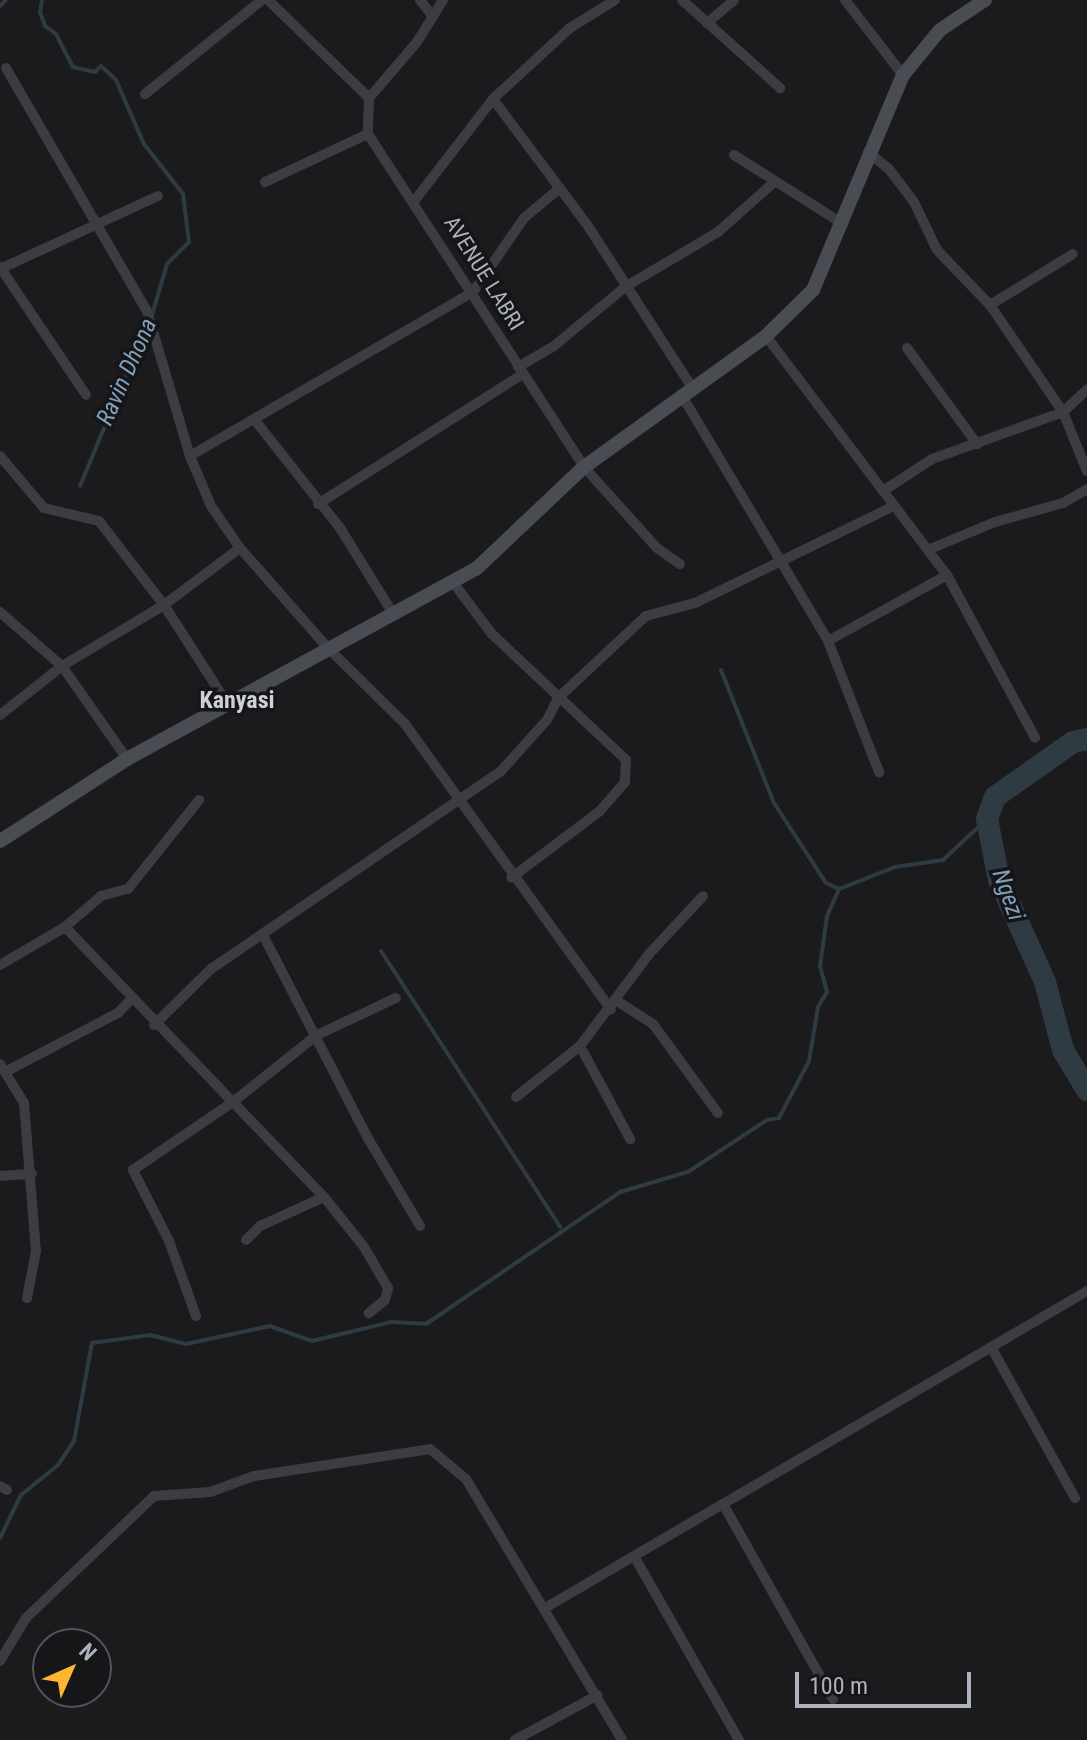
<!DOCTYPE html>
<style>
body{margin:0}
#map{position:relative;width:1087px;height:1740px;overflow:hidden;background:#1b1b1d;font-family:"Roboto Condensed",sans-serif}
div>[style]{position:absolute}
.stream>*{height:4px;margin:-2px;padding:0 2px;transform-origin:2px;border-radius:2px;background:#2f3b43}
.river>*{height:22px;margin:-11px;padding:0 11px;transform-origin:11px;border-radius:11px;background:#2f3b43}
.street>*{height:10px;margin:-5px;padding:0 5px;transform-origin:5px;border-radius:5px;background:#3b3d43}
.secondary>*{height:14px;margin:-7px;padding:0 7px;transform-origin:7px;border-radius:7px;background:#494c53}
span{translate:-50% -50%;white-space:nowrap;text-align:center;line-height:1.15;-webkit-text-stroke:7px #161619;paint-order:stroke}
.street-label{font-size:22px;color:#acb2be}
.water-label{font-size:24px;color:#81a1bb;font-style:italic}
.neighbourhood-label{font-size:24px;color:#ced1d9;font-weight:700}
.north{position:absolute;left:32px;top:1628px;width:80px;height:80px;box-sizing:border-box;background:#161619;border:2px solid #52545b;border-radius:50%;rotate:45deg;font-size:22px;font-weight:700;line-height:32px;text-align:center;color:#acb2be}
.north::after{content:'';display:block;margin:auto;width:28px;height:36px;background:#ffb531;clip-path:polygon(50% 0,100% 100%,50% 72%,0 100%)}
.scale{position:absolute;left:795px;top:1672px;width:176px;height:36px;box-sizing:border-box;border:4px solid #acb2be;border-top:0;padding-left:10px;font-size:24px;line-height:28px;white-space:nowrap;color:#acb2be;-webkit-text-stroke:6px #161619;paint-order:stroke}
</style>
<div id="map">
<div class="stream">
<i style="left:42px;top:0;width:12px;rotate:99deg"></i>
<i style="left:40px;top:12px;width:15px;rotate:70deg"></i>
<i style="left:45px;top:26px;width:14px;rotate:36deg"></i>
<i style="left:56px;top:34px;width:37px;rotate:63deg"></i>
<i style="left:73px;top:67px;width:23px;rotate:13deg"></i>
<i style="left:95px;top:72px;width:8px;rotate:-45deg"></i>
<i style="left:101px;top:66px;width:21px;rotate:43deg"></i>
<i style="left:116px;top:80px;width:70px;rotate:66.4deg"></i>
<i style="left:144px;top:144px;width:63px;rotate:52deg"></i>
<i style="left:183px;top:194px;width:48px;rotate:82.9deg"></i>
<i style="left:189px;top:242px;width:31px;rotate:135deg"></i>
<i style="left:167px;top:264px;width:53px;rotate:106.4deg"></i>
<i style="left:0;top:6px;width:8px;rotate:-45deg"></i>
<i style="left:80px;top:486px;width:177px;rotate:-67.4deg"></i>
<i style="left:721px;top:670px;width:143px;rotate:68.3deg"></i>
<i style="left:774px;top:803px;width:95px;rotate:57deg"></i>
<i style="left:826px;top:883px;width:14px;rotate:25deg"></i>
<i style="left:381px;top:951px;width:329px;rotate:57deg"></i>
<i style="left:0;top:1538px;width:48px;rotate:-64deg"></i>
<i style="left:21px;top:1495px;width:48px;rotate:-39deg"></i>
<i style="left:58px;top:1465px;width:29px;rotate:-56deg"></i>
<i style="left:74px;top:1441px;width:100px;rotate:-79.6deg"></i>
<i style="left:92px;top:1343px;width:59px;rotate:-7.9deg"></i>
<i style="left:150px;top:1335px;width:37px;rotate:14deg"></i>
<i style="left:186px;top:1344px;width:86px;rotate:-12.1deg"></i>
<i style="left:270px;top:1326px;width:45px;rotate:19.7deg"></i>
<i style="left:312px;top:1341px;width:81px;rotate:-13.5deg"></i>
<i style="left:391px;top:1322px;width:35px;rotate:3deg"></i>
<i style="left:426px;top:1324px;width:235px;rotate:-34.2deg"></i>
<i style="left:620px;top:1192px;width:71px;rotate:-16.4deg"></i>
<i style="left:688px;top:1172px;width:95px;rotate:-33.4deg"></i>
<i style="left:767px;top:1120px;width:12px;rotate:-9deg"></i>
<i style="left:779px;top:1118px;width:64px;rotate:-62.2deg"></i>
<i style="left:809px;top:1061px;width:55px;rotate:-80.5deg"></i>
<i style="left:818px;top:1007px;width:17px;rotate:-59deg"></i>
<i style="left:827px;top:992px;width:27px;rotate:-105deg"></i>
<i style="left:820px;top:966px;width:50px;rotate:-82deg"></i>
<i style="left:827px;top:916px;width:30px;rotate:-66deg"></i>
<i style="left:839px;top:889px;width:60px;rotate:-21.4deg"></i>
<i style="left:895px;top:867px;width:49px;rotate:-8.3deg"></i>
<i style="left:943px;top:860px;width:60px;rotate:-43deg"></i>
</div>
<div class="river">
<i style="left:1087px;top:739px;width:14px;rotate:168deg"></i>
<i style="left:1073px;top:742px;width:95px;rotate:144.8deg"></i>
<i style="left:995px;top:797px;width:23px;rotate:110deg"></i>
<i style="left:987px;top:819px;width:62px;rotate:78.9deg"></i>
<i style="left:999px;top:880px;width:112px;rotate:65.7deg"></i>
<i style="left:1045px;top:982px;width:70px;rotate:75.2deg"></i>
<i style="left:1063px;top:1050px;width:47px;rotate:59deg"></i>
</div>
<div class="street">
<i style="left:268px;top:0;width:141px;rotate:44.1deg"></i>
<i style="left:420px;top:0;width:18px;rotate:52deg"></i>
<i style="left:443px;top:0;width:49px;rotate:121.8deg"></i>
<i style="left:417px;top:42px;width:74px;rotate:130.6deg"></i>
<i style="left:369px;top:98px;width:36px;rotate:92deg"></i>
<i style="left:368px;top:134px;width:397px;rotate:57deg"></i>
<i style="left:584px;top:467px;width:109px;rotate:48deg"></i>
<i style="left:657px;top:548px;width:28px;rotate:35deg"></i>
<i style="left:682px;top:0;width:132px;rotate:41.9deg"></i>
<i style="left:845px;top:0;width:95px;rotate:52.3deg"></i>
<i style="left:707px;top:23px;width:35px;rotate:-40deg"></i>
<i style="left:6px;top:68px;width:281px;rotate:59.9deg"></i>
<i style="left:147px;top:311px;width:151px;rotate:73.5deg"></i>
<i style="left:190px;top:456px;width:54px;rotate:67.2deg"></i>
<i style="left:211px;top:506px;width:51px;rotate:55.4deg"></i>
<i style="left:240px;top:548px;width:132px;rotate:48.7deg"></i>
<i style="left:327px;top:647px;width:110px;rotate:44.6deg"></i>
<i style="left:405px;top:724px;width:352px;rotate:54.2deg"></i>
<i style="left:145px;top:94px;width:150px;rotate:-38.8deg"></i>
<i style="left:493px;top:99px;width:159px;rotate:53.2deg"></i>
<i style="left:588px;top:226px;width:190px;rotate:57.2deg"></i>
<i style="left:868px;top:152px;width:27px;rotate:39deg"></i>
<i style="left:889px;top:169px;width:41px;rotate:52.9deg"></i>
<i style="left:914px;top:202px;width:53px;rotate:64.4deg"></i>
<i style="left:937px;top:250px;width:76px;rotate:46.1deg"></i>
<i style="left:990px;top:305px;width:130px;rotate:55.7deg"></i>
<i style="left:1063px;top:412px;width:64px;rotate:67.9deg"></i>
<i style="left:734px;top:155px;width:129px;rotate:32.3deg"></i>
<i style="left:265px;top:182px;width:114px;rotate:-25deg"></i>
<i style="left:415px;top:200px;width:128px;rotate:-52.3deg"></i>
<i style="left:493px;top:99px;width:105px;rotate:-42.7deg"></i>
<i style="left:570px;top:28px;width:53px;rotate:-31.9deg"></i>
<i style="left:0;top:267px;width:154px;rotate:56.1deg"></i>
<i style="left:0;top:269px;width:174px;rotate:-24.8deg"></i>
<i style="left:990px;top:305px;width:97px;rotate:-31.6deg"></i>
<i style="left:766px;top:336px;width:300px;rotate:52.9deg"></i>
<i style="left:947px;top:575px;width:185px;rotate:61.6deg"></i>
<i style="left:907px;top:348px;width:119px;rotate:53.9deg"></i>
<i style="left:518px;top:367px;width:42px;rotate:-30.3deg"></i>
<i style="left:554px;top:346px;width:92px;rotate:-39.7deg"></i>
<i style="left:625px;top:287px;width:108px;rotate:-30.6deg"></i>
<i style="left:718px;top:232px;width:72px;rotate:-41.6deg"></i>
<i style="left:681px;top:394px;width:287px;rotate:59.2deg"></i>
<i style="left:828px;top:641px;width:141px;rotate:68.7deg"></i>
<i style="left:254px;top:419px;width:139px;rotate:51.7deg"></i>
<i style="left:340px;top:528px;width:99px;rotate:58.2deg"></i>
<i style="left:0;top:456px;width:68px;rotate:49.8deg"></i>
<i style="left:44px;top:508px;width:57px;rotate:13.3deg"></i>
<i style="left:99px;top:521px;width:106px;rotate:52.3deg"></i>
<i style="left:164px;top:605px;width:117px;rotate:57.3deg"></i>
<i style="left:190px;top:456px;width:327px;rotate:-30.1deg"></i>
<i style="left:473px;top:292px;width:90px;rotate:-55.4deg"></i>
<i style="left:524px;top:218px;width:47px;rotate:-39.8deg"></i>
<i style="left:883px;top:491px;width:59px;rotate:-33.1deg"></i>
<i style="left:932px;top:459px;width:139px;rotate:-19.7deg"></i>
<i style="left:1063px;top:412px;width:33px;rotate:-43deg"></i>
<i style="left:318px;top:504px;width:243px;rotate:-32.4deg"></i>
<i style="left:930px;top:549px;width:70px;rotate:-22.6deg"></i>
<i style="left:995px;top:522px;width:71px;rotate:-15.6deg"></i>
<i style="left:1063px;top:503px;width:28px;rotate:-30deg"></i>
<i style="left:452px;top:581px;width:66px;rotate:53deg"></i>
<i style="left:492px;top:634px;width:184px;rotate:43.2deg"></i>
<i style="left:626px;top:760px;width:22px;rotate:93deg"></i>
<i style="left:625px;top:782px;width:38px;rotate:131deg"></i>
<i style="left:600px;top:811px;width:111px;rotate:143deg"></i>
<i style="left:0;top:612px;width:82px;rotate:41.1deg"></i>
<i style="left:62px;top:666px;width:113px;rotate:55deg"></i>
<i style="left:828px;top:641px;width:136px;rotate:-29deg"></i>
<i style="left:0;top:715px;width:79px;rotate:-38.3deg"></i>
<i style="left:62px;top:666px;width:119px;rotate:-30.9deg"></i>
<i style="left:164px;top:605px;width:95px;rotate:-36.9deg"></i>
<i style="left:65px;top:927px;width:374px;rotate:46.2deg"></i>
<i style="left:324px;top:1197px;width:64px;rotate:51.3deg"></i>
<i style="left:364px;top:1247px;width:48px;rotate:59.7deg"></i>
<i style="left:388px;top:1288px;width:12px;rotate:104deg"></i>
<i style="left:385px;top:1300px;width:21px;rotate:141deg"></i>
<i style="left:263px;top:935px;width:231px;rotate:62.7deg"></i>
<i style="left:369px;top:1140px;width:100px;rotate:59.3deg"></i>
<i style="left:0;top:965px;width:75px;rotate:-30.3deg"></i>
<i style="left:65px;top:927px;width:48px;rotate:-40.7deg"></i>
<i style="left:101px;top:896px;width:28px;rotate:-15deg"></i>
<i style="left:128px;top:889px;width:114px;rotate:-51.4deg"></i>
<i style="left:617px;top:1001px;width:43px;rotate:32.6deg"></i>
<i style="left:653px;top:1024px;width:110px;rotate:53.9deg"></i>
<i style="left:154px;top:1025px;width:80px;rotate:-44.5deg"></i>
<i style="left:211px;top:969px;width:351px;rotate:-34.3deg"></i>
<i style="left:501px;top:771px;width:69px;rotate:-48deg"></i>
<i style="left:547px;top:720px;width:25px;rotate:-63deg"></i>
<i style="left:558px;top:698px;width:120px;rotate:-43deg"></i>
<i style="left:646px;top:616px;width:51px;rotate:-14.9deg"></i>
<i style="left:695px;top:603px;width:221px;rotate:-26deg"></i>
<i style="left:580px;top:1046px;width:106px;rotate:61.7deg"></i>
<i style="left:0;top:1064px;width:46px;rotate:58.4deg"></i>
<i style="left:24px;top:1103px;width:148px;rotate:85.4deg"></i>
<i style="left:36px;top:1251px;width:48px;rotate:100.8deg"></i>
<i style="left:5px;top:1072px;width:127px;rotate:-27.6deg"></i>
<i style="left:118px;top:1013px;width:18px;rotate:-47deg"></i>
<i style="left:516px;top:1097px;width:82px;rotate:-38.6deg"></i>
<i style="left:580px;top:1046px;width:115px;rotate:-53.1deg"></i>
<i style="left:649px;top:954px;width:79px;rotate:-47deg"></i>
<i style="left:0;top:1176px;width:32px;rotate:-4deg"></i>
<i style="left:246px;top:1240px;width:20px;rotate:-45deg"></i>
<i style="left:260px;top:1226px;width:70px;rotate:-24.4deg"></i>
<i style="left:196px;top:1316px;width:80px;rotate:-109.8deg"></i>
<i style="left:169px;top:1241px;width:80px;rotate:-116.9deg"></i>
<i style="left:133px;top:1170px;width:121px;rotate:-34.2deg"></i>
<i style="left:233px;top:1102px;width:107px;rotate:-38.6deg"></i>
<i style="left:317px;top:1035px;width:87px;rotate:-25.1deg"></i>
<i style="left:991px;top:1347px;width:173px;rotate:60.9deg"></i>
<i style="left:0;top:1486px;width:8px;rotate:30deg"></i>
<i style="left:723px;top:1504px;width:224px;rotate:60.6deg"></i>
<i style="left:634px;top:1556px;width:212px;rotate:60.3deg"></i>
<i style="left:545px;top:1608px;width:628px;rotate:-30.32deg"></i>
<i style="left:0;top:1661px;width:50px;rotate:-58.8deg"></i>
<i style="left:26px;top:1618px;width:177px;rotate:-43.6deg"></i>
<i style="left:154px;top:1496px;width:56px;rotate:-4.1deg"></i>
<i style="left:210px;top:1492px;width:47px;rotate:-20deg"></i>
<i style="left:254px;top:1476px;width:178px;rotate:-8.7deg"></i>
<i style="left:430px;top:1449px;width:47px;rotate:39.8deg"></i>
<i style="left:466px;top:1479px;width:304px;rotate:59.1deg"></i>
<i style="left:515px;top:1740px;width:94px;rotate:-28.5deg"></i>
</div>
<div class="secondary">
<i style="left:0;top:841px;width:151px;rotate:-32.8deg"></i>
<i style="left:127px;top:759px;width:397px;rotate:-28.6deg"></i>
<i style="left:476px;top:569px;width:149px;rotate:-43.4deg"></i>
<i style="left:584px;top:467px;width:224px;rotate:-35.7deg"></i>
<i style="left:766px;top:336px;width:66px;rotate:-44.4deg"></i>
<i style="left:813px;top:290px;width:233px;rotate:-67.3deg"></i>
<i style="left:903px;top:75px;width:58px;rotate:-50.6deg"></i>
<i style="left:940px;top:30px;width:54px;rotate:-33.7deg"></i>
</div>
<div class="street-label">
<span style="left:484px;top:273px;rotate:58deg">AVENUE LABRI</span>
</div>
<div class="water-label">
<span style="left:127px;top:372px;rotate:-66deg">Ravin Dhona</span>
<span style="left:1008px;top:895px;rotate:70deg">Ngezi</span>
</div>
<div class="neighbourhood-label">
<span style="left:237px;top:701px">Kanyasi</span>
</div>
<div class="north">N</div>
<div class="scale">100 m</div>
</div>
